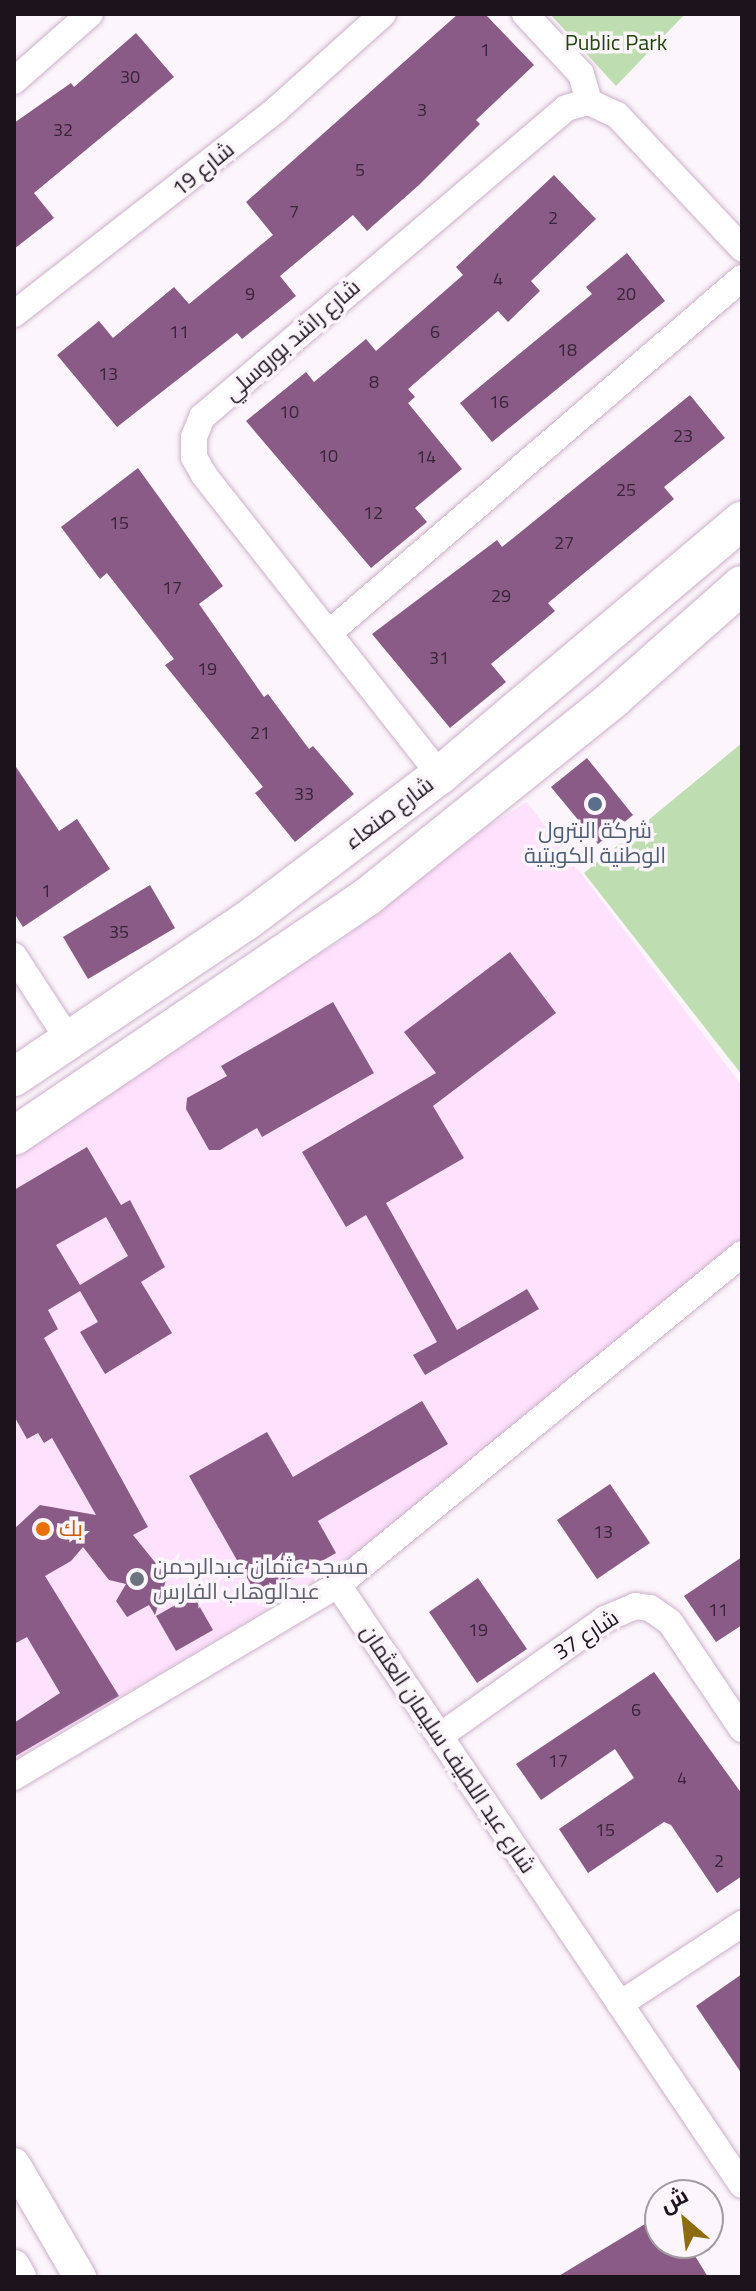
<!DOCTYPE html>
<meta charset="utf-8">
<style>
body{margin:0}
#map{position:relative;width:756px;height:2291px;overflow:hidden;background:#fcf5fb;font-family:"Titillium Web",Cairo,sans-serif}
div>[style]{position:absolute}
.built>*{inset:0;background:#fee1fc}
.green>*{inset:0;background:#beddb0}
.building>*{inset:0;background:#895b86}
.roads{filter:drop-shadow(0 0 2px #ccb0ca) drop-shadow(0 0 2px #ccb0ca)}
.minor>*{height:26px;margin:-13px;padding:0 13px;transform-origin:13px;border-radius:13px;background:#fff}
.tertiary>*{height:32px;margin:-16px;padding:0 16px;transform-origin:16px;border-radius:16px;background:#fff}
.secondary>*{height:38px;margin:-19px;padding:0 19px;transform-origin:19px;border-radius:19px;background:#fff}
.dots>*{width:22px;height:22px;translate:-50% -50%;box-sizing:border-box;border:4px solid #fcf5fb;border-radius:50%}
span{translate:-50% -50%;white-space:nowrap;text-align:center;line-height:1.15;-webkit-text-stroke:7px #fcf5fb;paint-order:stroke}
.number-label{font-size:18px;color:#382537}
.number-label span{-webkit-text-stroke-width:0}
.park-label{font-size:22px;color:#22450d}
.street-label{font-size:22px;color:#1d131d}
.service-label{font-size:22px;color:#4e5e75}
.food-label{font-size:22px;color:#c56008}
.left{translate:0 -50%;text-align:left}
.worship-label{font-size:22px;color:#5b616d}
.frame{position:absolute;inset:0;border:16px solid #1d131d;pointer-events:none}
.north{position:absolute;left:644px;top:2179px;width:80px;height:80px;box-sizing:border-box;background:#fcf5fb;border:2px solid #a39ba2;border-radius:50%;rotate:332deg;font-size:22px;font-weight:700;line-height:32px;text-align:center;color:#1d131d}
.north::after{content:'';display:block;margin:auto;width:28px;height:36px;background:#8d6d0f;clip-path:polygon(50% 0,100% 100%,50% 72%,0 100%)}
</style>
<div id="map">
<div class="built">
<i style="clip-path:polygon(527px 802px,742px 1086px,742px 1248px,335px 1569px,14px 1760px,14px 1142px,342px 940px,426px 865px)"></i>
</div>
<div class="green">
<i style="clip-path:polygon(550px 14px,685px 14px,616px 86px)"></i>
<i style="clip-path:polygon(742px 743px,742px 1075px,584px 873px)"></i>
</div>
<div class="building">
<i style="clip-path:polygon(458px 14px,485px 14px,534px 65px,476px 120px,480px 124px,419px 185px,367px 231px,353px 215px,280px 276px,296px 296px,242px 339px,237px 333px,117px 427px,57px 355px,99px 321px,113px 338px,174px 287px,189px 304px,273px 235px,246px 202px)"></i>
<i style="clip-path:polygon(136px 33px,174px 77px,34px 193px,54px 218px,14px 249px,14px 123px,71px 83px,74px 87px)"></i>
<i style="clip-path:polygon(554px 175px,596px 219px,531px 281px,540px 291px,508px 322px,498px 311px,408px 389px,415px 397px,408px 403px,462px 469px,415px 508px,427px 522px,371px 568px,246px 421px,306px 372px,314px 382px,366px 339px,376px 351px,463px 275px,456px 267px)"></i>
<i style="clip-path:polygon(627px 253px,665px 301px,492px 442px,460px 403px,592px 294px,586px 287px)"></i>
<i style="clip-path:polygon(690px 395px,725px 438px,664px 487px,674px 499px,548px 603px,555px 611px,491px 664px,506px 682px,450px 728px,372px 634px,497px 540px,502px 547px)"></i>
<i style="clip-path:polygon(138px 468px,223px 586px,199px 604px,264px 697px,268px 694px,309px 749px,313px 746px,354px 794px,295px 842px,255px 793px,263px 787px,165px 665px,174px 659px,107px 573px,100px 579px,61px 527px)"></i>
<i style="clip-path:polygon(587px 758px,633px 815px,598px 844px,551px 787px)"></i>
<i style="clip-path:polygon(14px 764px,59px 831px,77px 819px,110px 869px,23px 927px,14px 913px)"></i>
<i style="clip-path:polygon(150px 885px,175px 928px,88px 979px,63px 937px)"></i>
<i style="clip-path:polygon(510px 952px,556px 1013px,433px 1106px,464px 1158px,386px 1203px,457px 1330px,527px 1289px,539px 1309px,425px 1375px,413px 1355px,437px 1342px,366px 1215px,346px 1227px,302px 1152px,436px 1073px,404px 1032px)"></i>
<i style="clip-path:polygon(333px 1002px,374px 1073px,262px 1137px,257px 1128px,220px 1150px,209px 1150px,186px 1109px,187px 1098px,227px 1076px,221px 1066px)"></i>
<i style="clip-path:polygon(evenodd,87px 1147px,121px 1205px,130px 1200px,165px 1267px,141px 1282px,172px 1333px,105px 1374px,80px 1332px,98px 1322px,80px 1291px,48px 1310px,58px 1329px,44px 1338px,148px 1527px,133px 1535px,167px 1577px,155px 1615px,149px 1605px,127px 1617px,116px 1601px,126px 1584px,109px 1580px,83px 1547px,71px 1561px,45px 1576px,119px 1696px,14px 1757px,14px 1723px,60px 1693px,27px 1637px,14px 1644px,14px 1529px,40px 1505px,96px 1515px,52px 1438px,44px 1443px,38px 1433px,27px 1439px,14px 1416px,14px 1190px,87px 1147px,106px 1217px,128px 1256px,80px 1285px,56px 1245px,106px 1217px)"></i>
<i style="clip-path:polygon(422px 1401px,448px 1444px,318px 1521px,336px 1553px,258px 1597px,189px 1476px,267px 1432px,293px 1477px)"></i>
<i style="clip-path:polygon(610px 1484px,650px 1543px,597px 1579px,557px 1520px)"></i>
<i style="clip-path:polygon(742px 1557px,742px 1625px,716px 1642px,684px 1596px)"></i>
<i style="clip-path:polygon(478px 1578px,527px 1649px,477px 1683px,429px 1612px)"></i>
<i style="clip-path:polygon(193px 1595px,213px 1630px,176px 1651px,156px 1616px)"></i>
<i style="clip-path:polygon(654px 1672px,742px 1794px,742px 1876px,717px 1893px,671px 1825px,664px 1822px,588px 1873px,559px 1829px,634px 1778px,615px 1749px,541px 1800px,516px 1764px)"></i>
<i style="clip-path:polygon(742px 1974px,742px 2074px,696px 2006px)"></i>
<i style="clip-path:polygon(660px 2215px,660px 2243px,687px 2243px,708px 2277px,557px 2277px)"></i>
</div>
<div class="roads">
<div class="minor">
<i style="left:525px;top:14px;width:82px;rotate:47deg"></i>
<i style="left:581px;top:74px;width:29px;rotate:74deg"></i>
<i style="left:14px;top:81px;width:101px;rotate:-41.4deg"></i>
<i style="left:14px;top:314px;width:333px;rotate:-37.9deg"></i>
<i style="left:277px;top:109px;width:142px;rotate:-41.9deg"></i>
<i style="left:330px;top:632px;width:543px;rotate:-40.67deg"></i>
<i style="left:440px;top:775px;width:382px;rotate:-128.2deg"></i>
<i style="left:204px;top:475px;width:21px;rotate:-119deg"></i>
<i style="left:194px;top:457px;width:20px;rotate:-90deg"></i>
<i style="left:194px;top:437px;width:22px;rotate:-68deg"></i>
<i style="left:202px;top:417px;width:477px;rotate:-40.3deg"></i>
<i style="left:566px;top:108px;width:24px;rotate:-15deg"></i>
<i style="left:589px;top:102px;width:31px;rotate:25deg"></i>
<i style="left:617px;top:115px;width:183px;rotate:46.8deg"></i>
<i style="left:14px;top:956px;width:103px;rotate:56.9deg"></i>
<i style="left:338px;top:1585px;width:723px;rotate:56.05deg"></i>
<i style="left:440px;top:1736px;width:202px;rotate:-35.3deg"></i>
<i style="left:605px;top:1619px;width:33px;rotate:-23deg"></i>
<i style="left:635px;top:1606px;width:15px;rotate:8deg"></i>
<i style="left:650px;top:1608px;width:24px;rotate:35deg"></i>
<i style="left:670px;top:1622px;width:129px;rotate:56.1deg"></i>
<i style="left:14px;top:1777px;width:377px;rotate:-30.7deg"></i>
<i style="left:338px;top:1585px;width:522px;rotate:-39.33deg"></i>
<i style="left:620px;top:2004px;width:146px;rotate:-33.3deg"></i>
</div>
<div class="tertiary">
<i style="left:14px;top:2164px;width:131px;rotate:59.7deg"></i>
<i style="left:14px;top:2266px;width:13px;rotate:61deg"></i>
</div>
<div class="secondary">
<i style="left:14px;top:1077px;width:282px;rotate:-33.9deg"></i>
<i style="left:248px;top:920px;width:241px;rotate:-37.1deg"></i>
<i style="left:440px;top:775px;width:395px;rotate:-40.1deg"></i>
<i style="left:14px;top:1136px;width:426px;rotate:-34.1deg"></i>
<i style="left:367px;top:897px;width:316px;rotate:-38.8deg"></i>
<i style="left:613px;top:699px;width:172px;rotate:-41.5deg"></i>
</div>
</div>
<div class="dots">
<i style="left:595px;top:804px;background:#5c6f8a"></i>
<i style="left:43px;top:1529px;background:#e8710a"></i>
<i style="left:137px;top:1579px;background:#6b7280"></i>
</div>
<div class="number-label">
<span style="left:485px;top:50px">1</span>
<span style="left:130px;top:77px">30</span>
<span style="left:422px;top:110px">3</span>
<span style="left:63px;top:130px">32</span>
<span style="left:360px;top:170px">5</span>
<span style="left:294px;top:212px">7</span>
<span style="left:553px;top:218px">2</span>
<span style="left:498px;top:279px">4</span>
<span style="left:250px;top:294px">9</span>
<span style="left:626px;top:294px">20</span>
<span style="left:179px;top:332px">11</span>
<span style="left:435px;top:332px">6</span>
<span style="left:567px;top:350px">18</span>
<span style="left:108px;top:374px">13</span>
<span style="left:374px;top:382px">8</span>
<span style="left:499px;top:402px">16</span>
<span style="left:289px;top:412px">10</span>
<span style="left:683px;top:436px">23</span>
<span style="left:328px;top:456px">10</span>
<span style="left:426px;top:457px">14</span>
<span style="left:626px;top:490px">25</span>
<span style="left:373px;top:513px">12</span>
<span style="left:119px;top:523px">15</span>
<span style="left:564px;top:543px">27</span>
<span style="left:172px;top:588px">17</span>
<span style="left:501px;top:596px">29</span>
<span style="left:439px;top:658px">31</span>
<span style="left:207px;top:669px">19</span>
<span style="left:260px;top:733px">21</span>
<span style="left:304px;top:794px">33</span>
<span style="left:46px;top:891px">1</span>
<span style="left:119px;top:932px">35</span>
<span style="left:603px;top:1532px">13</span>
<span style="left:718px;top:1610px">11</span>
<span style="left:478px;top:1630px">19</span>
<span style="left:636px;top:1710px">6</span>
<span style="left:558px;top:1761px">17</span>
<span style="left:682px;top:1778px">4</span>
<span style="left:605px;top:1830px">15</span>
<span style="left:719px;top:1861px">2</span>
</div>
<div class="park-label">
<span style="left:616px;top:43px">Public Park</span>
</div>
<div class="street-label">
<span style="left:203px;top:169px;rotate:-39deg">شارع 19</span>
<span style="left:292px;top:340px;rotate:-41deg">شارع راشد بوروسلي</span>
<span style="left:389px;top:813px;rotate:-37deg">شارع صنعاء</span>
<span style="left:586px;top:1635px;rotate:-33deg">شارع 37</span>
<span style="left:448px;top:1749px;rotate:56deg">شارع عبد اللطيف سليمان العثمان</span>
</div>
<div class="service-label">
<span style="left:595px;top:843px">شركة البترول<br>الوطنية الكويتية</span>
</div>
<div class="food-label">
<span class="left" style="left:59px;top:1529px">بك</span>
</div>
<div class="worship-label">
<span class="left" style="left:153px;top:1579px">مسجد عثمان عبدالرحمن<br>عبدالوهاب الفارس</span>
</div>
<div class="frame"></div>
<div class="north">ش</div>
</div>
